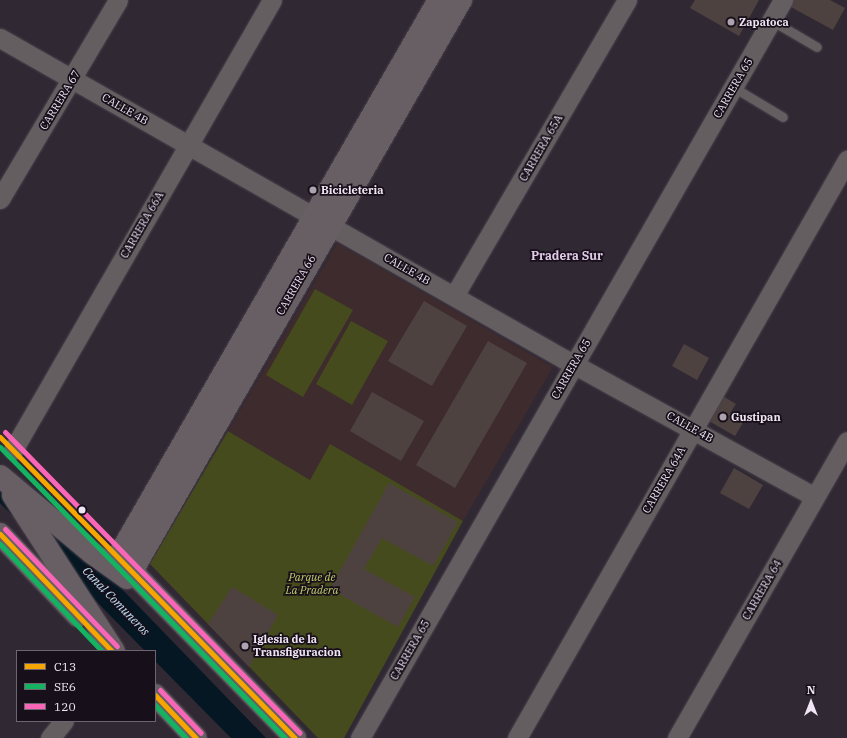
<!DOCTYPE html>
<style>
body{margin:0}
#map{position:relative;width:847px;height:738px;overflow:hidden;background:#302833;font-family:"IBM Plex Serif",serif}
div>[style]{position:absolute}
.education>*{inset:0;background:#3d2b2e}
.green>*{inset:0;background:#464b1d}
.water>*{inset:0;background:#041723}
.building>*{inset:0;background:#4e4241}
.roads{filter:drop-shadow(0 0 1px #4a434d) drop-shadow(0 0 1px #4a434d)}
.lane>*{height:9px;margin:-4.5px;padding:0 4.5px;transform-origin:4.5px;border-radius:4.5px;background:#645e61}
.street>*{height:19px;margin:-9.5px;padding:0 9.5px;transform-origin:9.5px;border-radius:9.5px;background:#645e61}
.secondary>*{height:22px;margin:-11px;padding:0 11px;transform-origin:11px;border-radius:11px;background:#675f64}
.bus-1>*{height:5px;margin:-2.5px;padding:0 2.5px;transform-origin:2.5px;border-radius:2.5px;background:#f7a600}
.bus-2>*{height:5px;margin:-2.5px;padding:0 2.5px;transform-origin:2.5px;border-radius:2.5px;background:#13b361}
.bus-3>*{height:5px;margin:-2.5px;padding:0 2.5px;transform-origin:2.5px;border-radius:2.5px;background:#fa66b7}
.dots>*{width:11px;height:11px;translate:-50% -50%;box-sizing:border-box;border:2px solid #170f19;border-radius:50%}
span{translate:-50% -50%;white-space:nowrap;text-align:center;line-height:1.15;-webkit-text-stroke:3.5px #170f19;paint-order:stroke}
.poi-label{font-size:11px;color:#f0e5f4;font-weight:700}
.left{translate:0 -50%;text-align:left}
.street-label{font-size:11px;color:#f0e5f4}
.park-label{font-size:11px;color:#c2d06b;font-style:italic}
.neighbourhood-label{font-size:12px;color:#e0cae7;font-weight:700}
.water-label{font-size:12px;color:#bfe4fc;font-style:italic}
.legend{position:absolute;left:16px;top:650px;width:140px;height:72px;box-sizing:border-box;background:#170f19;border:1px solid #6e6571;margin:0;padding:5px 7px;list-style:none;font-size:12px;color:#f0e5f4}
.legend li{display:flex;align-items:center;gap:8px;height:20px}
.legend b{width:20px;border:1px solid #6e6571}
.north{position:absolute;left:791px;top:682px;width:40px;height:40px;-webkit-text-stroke:3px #170f19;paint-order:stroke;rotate:0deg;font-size:11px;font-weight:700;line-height:16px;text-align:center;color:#f0e5f4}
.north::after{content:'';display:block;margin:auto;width:14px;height:18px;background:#f0e5f4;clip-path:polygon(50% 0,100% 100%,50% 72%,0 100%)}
</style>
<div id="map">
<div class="education">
<i style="clip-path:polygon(337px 243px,553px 367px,463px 521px,330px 445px,310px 480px,228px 431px)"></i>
</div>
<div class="green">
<i style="clip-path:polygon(315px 289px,353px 310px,303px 397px,266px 375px)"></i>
<i style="clip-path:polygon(351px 321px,388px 341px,352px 405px,316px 384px)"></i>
<i style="clip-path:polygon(228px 431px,310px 480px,330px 444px,463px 521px,344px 738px,318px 738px,150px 564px)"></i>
</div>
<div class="water">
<i style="clip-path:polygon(0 463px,266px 738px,231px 738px,155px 661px,155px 651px,145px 651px,0 503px)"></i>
</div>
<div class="building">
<i style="clip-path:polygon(695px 0,759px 0,739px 36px,690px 8px)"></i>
<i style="clip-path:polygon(792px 0,830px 0,845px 8px,833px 30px,789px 6px)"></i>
<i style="clip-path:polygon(424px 301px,467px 326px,432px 386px,388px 361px)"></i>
<i style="clip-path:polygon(488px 341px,527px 363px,455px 488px,416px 465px)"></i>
<i style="clip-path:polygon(684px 344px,709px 358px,697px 380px,672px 366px)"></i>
<i style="clip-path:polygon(372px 392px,424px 421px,401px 461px,350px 431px)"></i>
<i style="clip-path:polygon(721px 395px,736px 404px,730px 413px,744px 421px,735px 436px,707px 420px)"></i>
<i style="clip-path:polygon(734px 468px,763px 485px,749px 509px,720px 493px)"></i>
<i style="clip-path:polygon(389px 483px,458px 522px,433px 566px,382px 538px,364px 569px,415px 597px,398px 627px,330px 589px)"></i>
<i style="clip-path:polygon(232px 587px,278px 615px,249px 667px,208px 624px)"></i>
</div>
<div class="roads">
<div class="lane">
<i style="left:771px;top:20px;width:53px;rotate:30.4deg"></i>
<i style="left:733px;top:87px;width:58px;rotate:31deg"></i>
</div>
<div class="street">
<i style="left:0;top:38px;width:649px;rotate:29.65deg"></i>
<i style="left:564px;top:359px;width:286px;rotate:28.8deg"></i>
<i style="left:0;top:199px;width:231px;rotate:-59.3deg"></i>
<i style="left:454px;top:296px;width:343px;rotate:-59.7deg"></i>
<i style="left:13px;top:450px;width:519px;rotate:-60.08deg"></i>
<i style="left:50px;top:738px;width:22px;rotate:-51deg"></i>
<i style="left:360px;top:738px;width:851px;rotate:-60.18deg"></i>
<i style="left:517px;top:738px;width:666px;rotate:-60.28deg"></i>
<i style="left:677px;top:738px;width:342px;rotate:-60.2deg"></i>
</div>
<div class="secondary">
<i style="left:0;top:476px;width:120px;rotate:39.9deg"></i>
<i style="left:92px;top:553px;width:43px;rotate:35.5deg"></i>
<i style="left:13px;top:495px;width:186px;rotate:57.1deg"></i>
<i style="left:0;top:534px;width:113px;rotate:46.4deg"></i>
<i style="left:132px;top:571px;width:659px;rotate:-60.05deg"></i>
<i style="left:155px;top:695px;width:59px;rotate:46.4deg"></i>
<i style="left:295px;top:738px;width:253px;rotate:-134.4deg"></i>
<i style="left:118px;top:557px;width:643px;rotate:-60.05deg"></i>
</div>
</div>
<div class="bus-1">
<i style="left:0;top:437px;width:421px;rotate:45.6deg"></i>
<i style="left:0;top:534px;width:162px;rotate:46.3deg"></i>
<i style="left:155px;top:695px;width:59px;rotate:46.4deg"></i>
</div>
<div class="bus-2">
<i style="left:0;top:447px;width:407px;rotate:45.6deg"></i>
<i style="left:0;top:544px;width:148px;rotate:46.4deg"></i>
<i style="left:155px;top:705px;width:45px;rotate:46.8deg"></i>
</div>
<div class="bus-3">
<i style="left:5px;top:432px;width:421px;rotate:45.6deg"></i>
<i style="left:5px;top:529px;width:162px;rotate:46.3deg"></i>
<i style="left:160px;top:690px;width:59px;rotate:46.4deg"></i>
</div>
<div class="dots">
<i style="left:731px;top:22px;background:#ada3b0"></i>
<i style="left:313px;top:190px;background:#ada3b0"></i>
<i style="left:723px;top:417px;background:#ada3b0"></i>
<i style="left:82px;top:510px;background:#f0e5f4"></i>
<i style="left:245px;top:646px;background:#ada3b0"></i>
</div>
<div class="poi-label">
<span class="left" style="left:739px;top:22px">Zapatoca</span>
<span class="left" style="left:321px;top:190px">Bicicleteria</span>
<span class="left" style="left:731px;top:417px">Gustipan</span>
<span class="left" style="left:253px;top:646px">Iglesia de la<br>Transfiguracion</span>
</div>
<div class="street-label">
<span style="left:733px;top:88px;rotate:-60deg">CARRERA 65</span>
<span style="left:60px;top:100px;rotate:-59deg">CARRERA 67</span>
<span style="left:125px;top:109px;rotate:30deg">CALLE 4B</span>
<span style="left:541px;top:148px;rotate:-60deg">CARRERA 65A</span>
<span style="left:142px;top:225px;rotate:-60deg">CARRERA 66A</span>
<span style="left:407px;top:269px;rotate:30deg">CALLE 4B</span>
<span style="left:296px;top:285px;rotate:-60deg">CARRERA 66</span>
<span style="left:571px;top:369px;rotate:-60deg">CARRERA 65</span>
<span style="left:690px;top:427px;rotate:29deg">CALLE 4B</span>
<span style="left:664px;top:480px;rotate:-60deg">CARRERA 64A</span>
<span style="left:762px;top:590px;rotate:-60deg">CARRERA 64</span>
<span style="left:410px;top:650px;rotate:-60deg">CARRERA 65</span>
</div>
<div class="park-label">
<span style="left:312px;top:584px">Parque de<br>La Pradera</span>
</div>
<div class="neighbourhood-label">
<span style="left:567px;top:256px">Pradera Sur</span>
</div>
<div class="water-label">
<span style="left:116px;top:601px;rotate:46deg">Canal Comuneros</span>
</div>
<ul class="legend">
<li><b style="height:5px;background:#f7a600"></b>C13</li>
<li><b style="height:5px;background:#13b361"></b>SE6</li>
<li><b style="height:5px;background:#fa66b7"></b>120</li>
</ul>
<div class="north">N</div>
</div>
